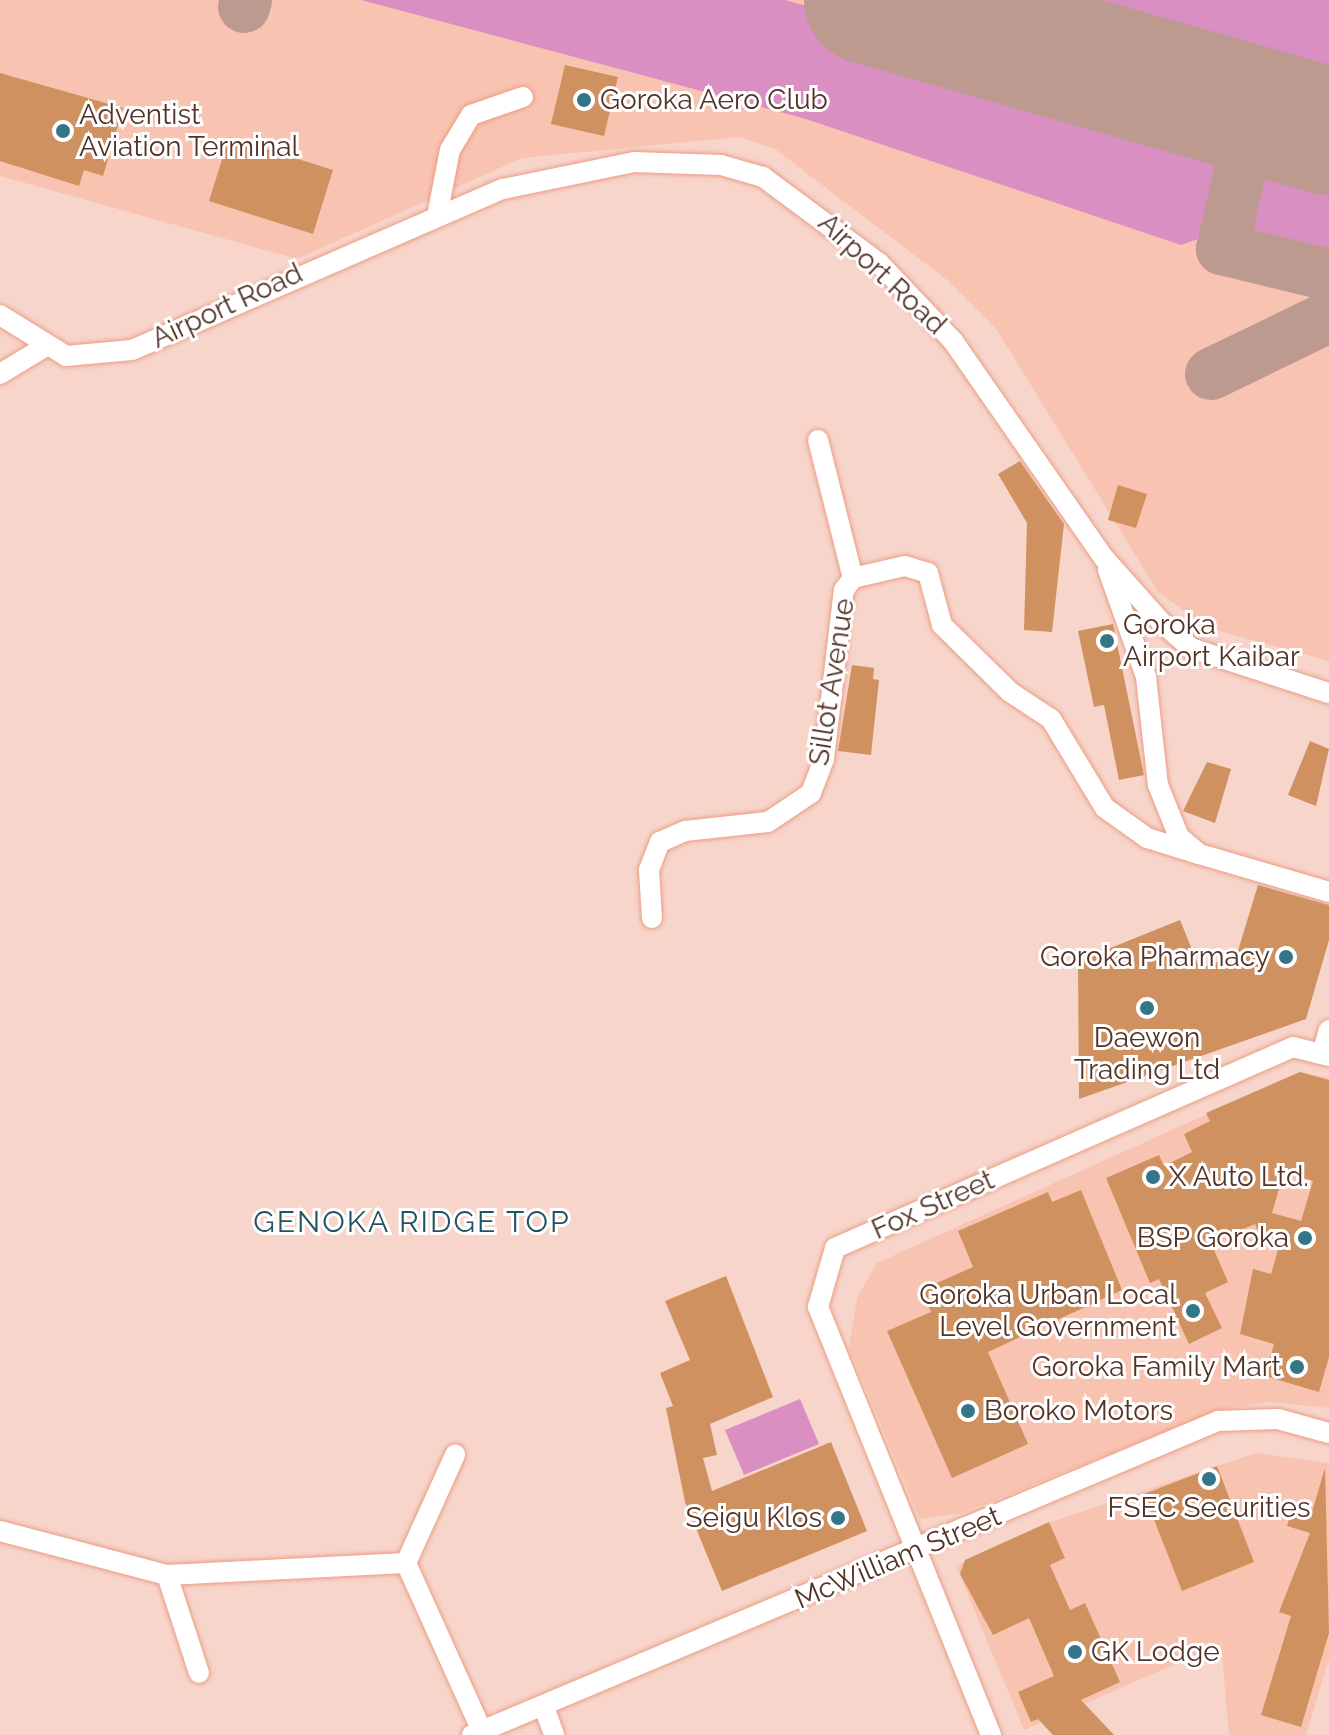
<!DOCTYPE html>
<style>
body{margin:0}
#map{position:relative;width:1329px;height:1735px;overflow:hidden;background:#f7d5cb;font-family:Raleway,sans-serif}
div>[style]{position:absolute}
.built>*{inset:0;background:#f9c3b2}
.green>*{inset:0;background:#da8fc3}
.taxiway>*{height:52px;margin:-26px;padding:0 26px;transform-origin:26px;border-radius:26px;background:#bc9a90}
.runway>*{height:128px;margin:-64px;padding:0 64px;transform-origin:64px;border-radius:64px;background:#bc9a90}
.building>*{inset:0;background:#cf915f}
.roads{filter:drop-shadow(0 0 2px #eb9e84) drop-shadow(0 0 2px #eb9e84)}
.minor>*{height:20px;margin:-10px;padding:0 10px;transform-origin:10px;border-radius:10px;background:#fff}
.dots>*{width:22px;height:22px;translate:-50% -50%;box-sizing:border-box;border:4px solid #fff;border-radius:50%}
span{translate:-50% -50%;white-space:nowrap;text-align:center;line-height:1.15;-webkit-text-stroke:6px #fff;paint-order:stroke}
.poi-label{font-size:28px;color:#533328}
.left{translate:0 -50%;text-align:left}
.right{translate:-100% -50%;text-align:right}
.street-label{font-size:28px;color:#533328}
.neighbourhood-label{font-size:30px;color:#1f5462;letter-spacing:2px}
</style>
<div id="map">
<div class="built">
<i style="clip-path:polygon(0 0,1329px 0,1329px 661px,1208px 628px,1158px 592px,997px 330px,947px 280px,775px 149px,739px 137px,522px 158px,297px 259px,0 176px)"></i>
<i style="clip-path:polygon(1300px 1072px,1329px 1078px,1329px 1408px,1268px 1402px,1221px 1409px,962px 1513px,920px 1519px,849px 1347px,857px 1298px,877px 1263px)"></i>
<i style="clip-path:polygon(1256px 1453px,1329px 1463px,1329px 1658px,1306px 1735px,1229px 1735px,1221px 1644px,1024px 1730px,956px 1566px,1051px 1522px)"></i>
</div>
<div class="green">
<i style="clip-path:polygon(361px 0,785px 0,1197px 114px,1227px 147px,1212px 216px,1201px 238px,1181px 245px,806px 119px)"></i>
<i style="clip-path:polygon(956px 0,1329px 0,1329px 108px)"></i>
<i style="clip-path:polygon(1282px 138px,1329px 151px,1329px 263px,1238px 236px,1255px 161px,1267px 139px)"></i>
<i style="clip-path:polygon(800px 1399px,819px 1444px,744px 1475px,725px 1430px)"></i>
</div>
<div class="taxiway">
<i style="left:244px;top:7px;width:7px;rotate:-74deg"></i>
<i style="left:1255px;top:109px;width:144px;rotate:103.3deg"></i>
<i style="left:1222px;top:249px;width:110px;rotate:13.7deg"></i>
<i style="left:1211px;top:374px;width:131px;rotate:-25.8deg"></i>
</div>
<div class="runway">
<i style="left:868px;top:0;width:479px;rotate:15.9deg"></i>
</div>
<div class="building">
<i style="clip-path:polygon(565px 65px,618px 77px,604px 136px,551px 124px)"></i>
<i style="clip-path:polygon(0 73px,123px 108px,103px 176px,84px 170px,79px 186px,0 161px)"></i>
<i style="clip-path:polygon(229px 137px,333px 170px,313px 234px,209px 201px)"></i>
<i style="clip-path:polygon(1020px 461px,1064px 524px,1052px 632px,1024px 630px,1027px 523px,998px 474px)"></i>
<i style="clip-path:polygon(1118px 485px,1147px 494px,1136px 528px,1108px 520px)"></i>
<i style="clip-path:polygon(1113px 624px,1144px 775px,1119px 780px,1104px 705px,1094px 707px,1078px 631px)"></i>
<i style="clip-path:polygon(852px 665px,874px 668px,873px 679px,879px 680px,871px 755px,838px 751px)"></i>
<i style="clip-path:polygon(1310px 741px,1329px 749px,1316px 806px,1288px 795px)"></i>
<i style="clip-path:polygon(1207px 762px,1231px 769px,1215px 823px,1183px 811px)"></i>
<i style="clip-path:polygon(1258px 885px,1329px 905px,1329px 940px,1306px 1019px,1079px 1099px,1078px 961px,1180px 920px,1200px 969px,1237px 954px)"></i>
<i style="clip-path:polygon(evenodd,1300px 1072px,1329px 1080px,1329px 1357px,1319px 1392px,1265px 1376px,1274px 1344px,1240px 1334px,1253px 1269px,1271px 1274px,1284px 1229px,1260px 1236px,1255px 1224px,1211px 1243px,1228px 1282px,1205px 1293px,1222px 1328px,1189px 1344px,1159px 1279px,1150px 1283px,1106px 1178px,1159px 1155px,1164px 1166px,1192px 1152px,1184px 1134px,1210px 1121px,1206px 1113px,1300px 1072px,1284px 1172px,1313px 1181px,1301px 1221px,1272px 1213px,1284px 1172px)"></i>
<i style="clip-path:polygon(1081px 1190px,1122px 1290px,988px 1352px,1028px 1444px,952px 1478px,887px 1331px,931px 1312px,921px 1290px,973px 1267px,958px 1231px,1048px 1192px,1052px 1202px)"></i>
<i style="clip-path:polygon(726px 1276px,773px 1397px,710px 1424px,717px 1455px,703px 1458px,712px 1491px,831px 1442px,867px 1531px,722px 1591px,685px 1502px,666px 1408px,673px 1406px,660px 1373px,690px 1360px,665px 1301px)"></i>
<i style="clip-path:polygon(1217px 1466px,1254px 1562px,1182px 1591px,1144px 1494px)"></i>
<i style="clip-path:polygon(1325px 1468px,1329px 1633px,1301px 1727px,1261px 1715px,1291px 1616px,1279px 1612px,1310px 1533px,1287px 1526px,1293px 1506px,1312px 1512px)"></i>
<i style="clip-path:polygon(1049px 1522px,1065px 1558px,1050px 1565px,1070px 1610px,1085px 1603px,1120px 1682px,1081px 1700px,1114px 1735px,1053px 1735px,1038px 1719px,1031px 1722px,1018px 1692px,1054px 1676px,1029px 1618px,993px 1635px,960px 1574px,965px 1560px)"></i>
</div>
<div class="roads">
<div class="minor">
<i style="left:437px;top:216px;width:67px;rotate:-78.9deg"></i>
<i style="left:450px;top:150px;width:41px;rotate:-59deg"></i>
<i style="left:471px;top:115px;width:55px;rotate:-19.1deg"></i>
<i style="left:0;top:315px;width:78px;rotate:31.8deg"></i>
<i style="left:66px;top:356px;width:66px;rotate:-5.2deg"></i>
<i style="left:132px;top:350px;width:404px;rotate:-23.5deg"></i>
<i style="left:503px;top:189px;width:134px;rotate:-11.6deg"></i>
<i style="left:634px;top:162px;width:87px;rotate:2deg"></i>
<i style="left:721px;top:165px;width:44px;rotate:15.9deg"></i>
<i style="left:763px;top:177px;width:144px;rotate:36.6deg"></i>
<i style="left:879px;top:263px;width:108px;rotate:46.5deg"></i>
<i style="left:953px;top:341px;width:264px;rotate:55.2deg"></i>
<i style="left:1104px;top:558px;width:86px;rotate:48.3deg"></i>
<i style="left:1161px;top:622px;width:40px;rotate:41deg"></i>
<i style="left:1191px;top:648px;width:145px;rotate:18.1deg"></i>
<i style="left:0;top:374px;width:54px;rotate:-31.3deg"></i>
<i style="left:818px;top:440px;width:142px;rotate:75.8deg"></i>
<i style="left:1108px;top:570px;width:114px;rotate:70.4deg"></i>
<i style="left:1146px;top:677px;width:109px;rotate:83.7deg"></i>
<i style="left:1158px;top:785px;width:56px;rotate:68deg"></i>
<i style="left:1179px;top:837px;width:26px;rotate:40deg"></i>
<i style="left:1199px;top:854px;width:135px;rotate:16.3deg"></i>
<i style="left:652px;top:918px;width:48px;rotate:-93.6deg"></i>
<i style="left:649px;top:870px;width:30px;rotate:-69deg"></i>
<i style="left:660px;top:842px;width:27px;rotate:-24deg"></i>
<i style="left:685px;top:831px;width:83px;rotate:-6.2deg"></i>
<i style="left:768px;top:822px;width:52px;rotate:-34deg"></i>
<i style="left:811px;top:793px;width:36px;rotate:-69deg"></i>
<i style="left:824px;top:759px;width:170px;rotate:-83.3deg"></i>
<i style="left:844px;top:590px;width:15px;rotate:-53deg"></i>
<i style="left:853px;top:578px;width:53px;rotate:-13deg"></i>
<i style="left:905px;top:566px;width:24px;rotate:17deg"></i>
<i style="left:928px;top:573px;width:54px;rotate:74.9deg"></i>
<i style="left:942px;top:625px;width:95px;rotate:44.6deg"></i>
<i style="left:1010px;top:692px;width:49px;rotate:33.4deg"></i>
<i style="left:1051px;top:719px;width:104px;rotate:58.8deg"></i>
<i style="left:1105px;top:808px;width:52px;rotate:35.5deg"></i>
<i style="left:1147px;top:838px;width:54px;rotate:17.1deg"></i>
<i style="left:1322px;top:1054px;width:25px;rotate:-74deg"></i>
<i style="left:0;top:1531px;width:173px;rotate:14.8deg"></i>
<i style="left:167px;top:1575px;width:239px;rotate:-2.9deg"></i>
<i style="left:406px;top:1563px;width:184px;rotate:65.7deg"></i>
<i style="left:406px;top:1563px;width:119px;rotate:-65.6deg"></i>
<i style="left:167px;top:1575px;width:103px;rotate:71.9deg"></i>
<i style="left:544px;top:1707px;width:30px;rotate:70deg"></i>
<i style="left:472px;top:1735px;width:809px;rotate:-22.83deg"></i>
<i style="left:1218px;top:1421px;width:60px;rotate:-1.9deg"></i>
<i style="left:1278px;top:1419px;width:53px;rotate:15.4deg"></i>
<i style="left:991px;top:1735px;width:462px;rotate:-112deg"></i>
<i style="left:818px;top:1307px;width:61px;rotate:-73.9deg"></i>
<i style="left:835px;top:1248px;width:500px;rotate:-23.69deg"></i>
<i style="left:1293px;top:1047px;width:37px;rotate:14deg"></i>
</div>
</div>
<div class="dots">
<i style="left:584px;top:100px;background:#347688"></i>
<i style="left:63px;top:131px;background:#347688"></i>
<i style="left:1107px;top:641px;background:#347688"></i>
<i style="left:1286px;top:957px;background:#347688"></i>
<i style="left:1147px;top:1008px;background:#347688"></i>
<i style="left:1153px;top:1177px;background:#347688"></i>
<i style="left:1305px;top:1238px;background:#347688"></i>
<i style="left:1193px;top:1311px;background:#347688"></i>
<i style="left:1297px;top:1367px;background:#347688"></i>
<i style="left:968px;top:1411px;background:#347688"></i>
<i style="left:1209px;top:1479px;background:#347688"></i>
<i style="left:838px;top:1518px;background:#347688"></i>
<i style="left:1075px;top:1652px;background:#347688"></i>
</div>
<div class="poi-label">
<span class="left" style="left:600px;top:100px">Goroka Aero Club</span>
<span class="left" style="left:79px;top:131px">Adventist<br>Aviation Terminal</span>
<span class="left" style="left:1123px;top:641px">Goroka<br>Airport Kaibar</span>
<span class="right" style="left:1270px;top:957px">Goroka Pharmacy</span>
<span style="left:1147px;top:1054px">Daewon<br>Trading Ltd</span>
<span class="left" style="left:1169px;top:1177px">X Auto Ltd.</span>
<span class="right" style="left:1289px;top:1238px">BSP Goroka</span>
<span class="right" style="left:1177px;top:1311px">Goroka Urban Local<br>Level Government</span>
<span class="right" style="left:1281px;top:1367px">Goroka Family Mart</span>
<span class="left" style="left:984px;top:1411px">Boroko Motors</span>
<span style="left:1209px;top:1508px">FSEC Securities</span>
<span class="right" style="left:822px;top:1518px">Seigu Klos</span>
<span class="left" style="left:1091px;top:1652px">GK Lodge</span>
</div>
<div class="street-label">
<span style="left:882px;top:274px;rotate:43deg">Airport Road</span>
<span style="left:227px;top:306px;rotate:-25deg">Airport Road</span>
<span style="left:832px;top:682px;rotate:-81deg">Sillot Avenue</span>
<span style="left:933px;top:1205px;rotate:-24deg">Fox Street</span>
<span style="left:898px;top:1558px;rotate:-23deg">McWilliam Street</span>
</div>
<div class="neighbourhood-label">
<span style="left:412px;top:1222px">GENOKA RIDGE TOP</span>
</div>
</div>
